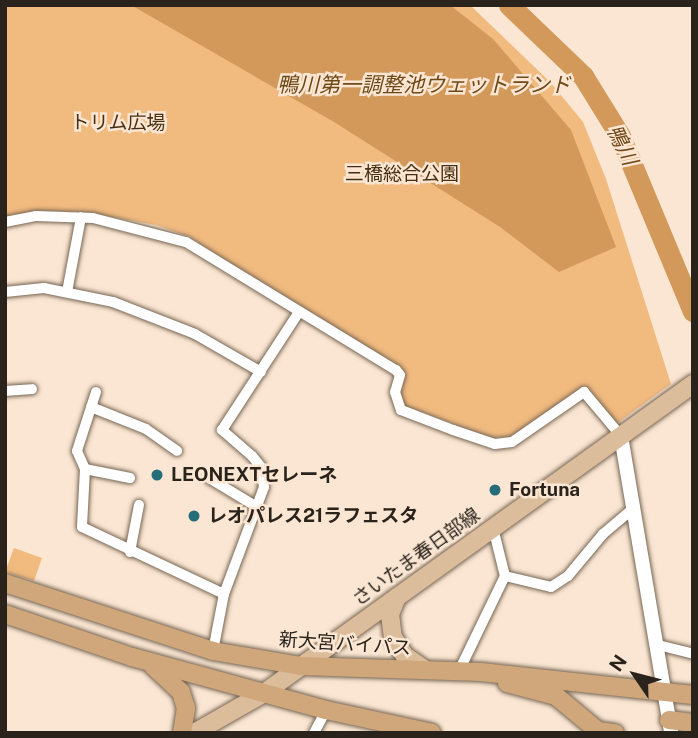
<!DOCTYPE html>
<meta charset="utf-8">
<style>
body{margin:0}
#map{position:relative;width:698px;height:738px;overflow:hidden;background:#fae6d2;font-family:"Public Sans","Noto Sans JP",sans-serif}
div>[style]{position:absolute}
.green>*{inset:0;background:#f1ba7f}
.water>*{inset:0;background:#d2995a}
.river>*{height:21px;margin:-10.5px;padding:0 10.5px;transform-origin:10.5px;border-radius:10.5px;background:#d2995a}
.roads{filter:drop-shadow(0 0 2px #776654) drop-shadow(0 0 2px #776654)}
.minor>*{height:10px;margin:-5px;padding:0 5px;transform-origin:5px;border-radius:5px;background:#fff}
.tertiary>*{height:14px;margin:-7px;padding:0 7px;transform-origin:7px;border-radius:7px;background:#fff}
.primary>*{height:18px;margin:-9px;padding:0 9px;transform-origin:9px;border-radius:9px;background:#dbbd9c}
.trunk>*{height:18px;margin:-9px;padding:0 9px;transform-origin:9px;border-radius:9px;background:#cfa77b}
.dots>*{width:19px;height:19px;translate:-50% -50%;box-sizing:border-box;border:4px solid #fae6d2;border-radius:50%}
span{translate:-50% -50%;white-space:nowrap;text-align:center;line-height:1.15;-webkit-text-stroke:5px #fae6d2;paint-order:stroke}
.park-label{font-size:19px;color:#472f13}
.poi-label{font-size:19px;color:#2a231b;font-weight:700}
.left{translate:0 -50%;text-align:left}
.street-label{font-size:19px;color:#2a231b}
.water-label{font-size:21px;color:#704919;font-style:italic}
.frame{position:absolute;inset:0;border:7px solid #2a231b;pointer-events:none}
.north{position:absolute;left:600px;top:640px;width:70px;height:70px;-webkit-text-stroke:5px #fae6d2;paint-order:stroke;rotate:305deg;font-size:19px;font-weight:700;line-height:28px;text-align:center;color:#2a231b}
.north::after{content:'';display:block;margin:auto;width:24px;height:32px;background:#2a231b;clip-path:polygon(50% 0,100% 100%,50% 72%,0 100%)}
</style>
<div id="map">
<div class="green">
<i style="clip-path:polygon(5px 5px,470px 5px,551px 83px,583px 122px,606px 179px,671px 384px,616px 424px,591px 391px,579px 389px,511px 437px,492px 438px,403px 405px,398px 393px,403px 378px,190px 237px,156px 225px,85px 212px,37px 211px,5px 217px)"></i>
<i style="clip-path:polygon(14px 548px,42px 558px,34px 581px,5px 572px)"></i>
</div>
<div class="water">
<i style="clip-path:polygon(131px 5px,450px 5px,493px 39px,571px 130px,616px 247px,559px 272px,500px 227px,334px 122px)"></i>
</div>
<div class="river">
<i style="left:509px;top:5px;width:103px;rotate:43.8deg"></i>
<i style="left:583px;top:76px;width:70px;rotate:58.3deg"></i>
<i style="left:620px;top:136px;width:190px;rotate:67.4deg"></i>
</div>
<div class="roads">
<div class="minor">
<i style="left:5px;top:222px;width:32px;rotate:-11deg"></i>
<i style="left:36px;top:216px;width:57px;rotate:2deg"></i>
<i style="left:93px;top:218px;width:96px;rotate:14.5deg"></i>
<i style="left:186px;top:242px;width:246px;rotate:31.4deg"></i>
<i style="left:396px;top:370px;width:6px;rotate:51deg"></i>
<i style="left:400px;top:375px;width:18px;rotate:106deg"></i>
<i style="left:395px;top:392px;width:19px;rotate:72deg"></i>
<i style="left:401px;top:410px;width:56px;rotate:21deg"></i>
<i style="left:453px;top:430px;width:44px;rotate:18.4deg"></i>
<i style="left:495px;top:444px;width:17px;rotate:-7deg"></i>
<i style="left:512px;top:442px;width:88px;rotate:-34.8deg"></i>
<i style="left:584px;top:392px;width:57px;rotate:49.9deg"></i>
<i style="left:5px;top:292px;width:39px;rotate:-6deg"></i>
<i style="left:44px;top:288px;width:70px;rotate:11.5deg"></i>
<i style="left:113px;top:302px;width:88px;rotate:21.3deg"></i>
<i style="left:195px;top:334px;width:76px;rotate:29.9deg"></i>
<i style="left:67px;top:292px;width:76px;rotate:-79.4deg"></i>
<i style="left:5px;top:391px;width:27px;rotate:-4deg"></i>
<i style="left:96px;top:392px;width:62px;rotate:107.9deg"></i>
<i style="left:77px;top:451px;width:20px;rotate:66deg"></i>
<i style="left:85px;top:469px;width:58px;rotate:93deg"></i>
<i style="left:82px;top:527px;width:157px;rotate:25.3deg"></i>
<i style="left:91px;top:407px;width:59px;rotate:21.8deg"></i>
<i style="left:146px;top:429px;width:38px;rotate:35deg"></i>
<i style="left:85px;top:469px;width:46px;rotate:11.3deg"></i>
<i style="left:209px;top:478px;width:56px;rotate:31.1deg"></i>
<i style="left:130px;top:552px;width:48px;rotate:-79.2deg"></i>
<i style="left:505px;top:576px;width:47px;rotate:13.4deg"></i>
<i style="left:551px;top:587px;width:20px;rotate:-33deg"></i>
<i style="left:568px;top:576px;width:55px;rotate:-50.2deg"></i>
<i style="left:603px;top:534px;width:42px;rotate:-40.2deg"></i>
<i style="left:658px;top:645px;width:36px;rotate:14deg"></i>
<i style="left:213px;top:651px;width:58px;rotate:-79.1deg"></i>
<i style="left:224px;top:594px;width:114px;rotate:-69.5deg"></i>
<i style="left:264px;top:487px;width:20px;rotate:-99deg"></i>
<i style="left:261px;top:467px;width:14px;rotate:-129deg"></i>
<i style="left:252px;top:456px;width:40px;rotate:-139deg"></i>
<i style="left:222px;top:430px;width:141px;rotate:-56.9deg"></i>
<i style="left:459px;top:671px;width:106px;rotate:-64.2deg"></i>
<i style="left:505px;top:576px;width:49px;rotate:-104deg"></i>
<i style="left:314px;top:733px;width:26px;rotate:-62deg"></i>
</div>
<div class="tertiary">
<i style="left:621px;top:436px;width:301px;rotate:80.4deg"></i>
</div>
<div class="primary">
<i style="left:397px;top:597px;width:18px;rotate:112deg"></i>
<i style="left:390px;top:614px;width:23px;rotate:83deg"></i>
<i style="left:393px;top:637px;width:22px;rotate:58deg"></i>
<i style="left:405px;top:656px;width:23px;rotate:34deg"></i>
<i style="left:194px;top:733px;width:81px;rotate:-29.7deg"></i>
<i style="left:264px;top:693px;width:529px;rotate:-35.76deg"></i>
</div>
<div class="trunk">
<i style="left:5px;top:583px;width:219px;rotate:18.1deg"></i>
<i style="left:213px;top:651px;width:90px;rotate:9.6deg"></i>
<i style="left:302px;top:666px;width:179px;rotate:1.9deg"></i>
<i style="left:481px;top:672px;width:213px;rotate:6.2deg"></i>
<i style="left:5px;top:614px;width:134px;rotate:18.7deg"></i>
<i style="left:132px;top:657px;width:201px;rotate:15.3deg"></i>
<i style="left:326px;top:710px;width:108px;rotate:12.2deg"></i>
<i style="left:153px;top:666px;width:38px;rotate:43deg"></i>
<i style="left:181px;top:692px;width:17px;rotate:73deg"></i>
<i style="left:186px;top:708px;width:25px;rotate:99deg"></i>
<i style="left:507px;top:683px;width:51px;rotate:14.9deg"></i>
<i style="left:556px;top:696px;width:55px;rotate:39.8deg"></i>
<i style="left:598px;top:731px;width:17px;rotate:7deg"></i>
<i style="left:669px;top:720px;width:24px;rotate:7deg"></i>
</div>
</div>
<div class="dots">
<i style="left:157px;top:475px;background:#256e79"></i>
<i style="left:495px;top:490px;background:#256e79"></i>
<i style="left:194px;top:516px;background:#256e79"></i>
</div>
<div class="park-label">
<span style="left:118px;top:123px">トリム広場</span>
<span style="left:402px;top:174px">三橋総合公園</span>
</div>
<div class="poi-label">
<span class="left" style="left:171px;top:475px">LEONEXTセレーネ</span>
<span class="left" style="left:509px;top:490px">Fortuna</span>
<span class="left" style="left:208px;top:516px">レオパレス21ラフェスタ</span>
</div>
<div class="street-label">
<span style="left:416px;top:557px;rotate:-36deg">さいたま春日部線</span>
<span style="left:345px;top:644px;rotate:4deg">新大宮バイパス</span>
</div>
<div class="water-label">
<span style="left:424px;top:85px">鴨川第一調整池ウェットランド</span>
<span style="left:622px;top:145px;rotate:64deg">鴨川</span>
</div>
<div class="frame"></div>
<div class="north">N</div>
</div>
